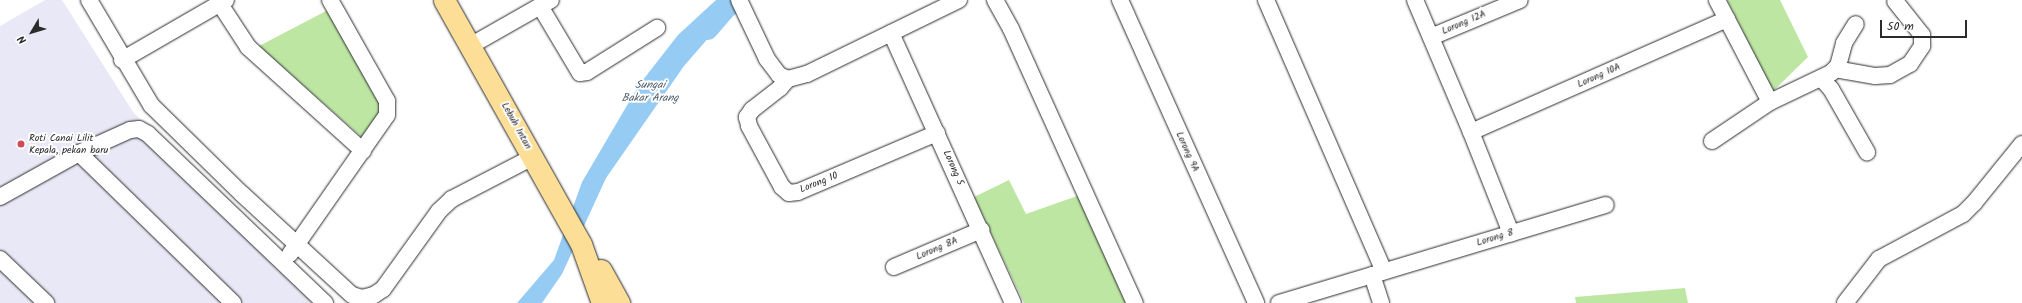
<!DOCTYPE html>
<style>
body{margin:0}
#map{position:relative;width:2022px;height:303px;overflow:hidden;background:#fff;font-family:Kalam,sans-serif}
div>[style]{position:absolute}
.built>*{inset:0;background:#e8e8f6}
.green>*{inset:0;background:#bde6a3}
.water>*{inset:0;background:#96ccf4}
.river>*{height:21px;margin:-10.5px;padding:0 10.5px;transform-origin:10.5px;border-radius:10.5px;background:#96ccf4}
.roads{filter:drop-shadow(0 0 1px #2b2b2b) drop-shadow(0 0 1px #2b2b2b)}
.minor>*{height:16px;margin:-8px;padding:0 8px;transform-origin:8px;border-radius:8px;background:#fff}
.major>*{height:21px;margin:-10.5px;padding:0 10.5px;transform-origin:10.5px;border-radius:10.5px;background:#fcde96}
.dots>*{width:11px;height:11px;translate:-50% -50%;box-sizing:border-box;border:2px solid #fff;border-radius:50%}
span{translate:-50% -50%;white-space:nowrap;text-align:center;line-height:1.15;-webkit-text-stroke:4px #fff;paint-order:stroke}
.street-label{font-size:10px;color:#2b2b2b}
.poi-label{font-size:10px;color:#2b2b2b}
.left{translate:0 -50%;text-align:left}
.water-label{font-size:11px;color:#4b5b67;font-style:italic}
.north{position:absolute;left:12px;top:12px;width:40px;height:40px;-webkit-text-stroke:3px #fff;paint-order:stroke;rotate:232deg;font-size:11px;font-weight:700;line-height:16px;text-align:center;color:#2b2b2b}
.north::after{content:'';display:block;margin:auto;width:14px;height:18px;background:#2b2b2b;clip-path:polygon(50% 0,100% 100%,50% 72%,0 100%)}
.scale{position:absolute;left:1880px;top:20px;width:87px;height:18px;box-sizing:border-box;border:2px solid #2b2b2b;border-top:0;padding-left:5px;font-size:12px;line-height:14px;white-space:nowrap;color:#2b2b2b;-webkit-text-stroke:3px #fff;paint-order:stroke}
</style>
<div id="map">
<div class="built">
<i style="clip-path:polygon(45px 0,62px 0,133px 112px,328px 303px,0 303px,0 26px)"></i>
</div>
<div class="green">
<i style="clip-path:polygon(1727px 0,1780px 0,1808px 57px,1773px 91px)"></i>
<i style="clip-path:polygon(328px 10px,380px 99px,381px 116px,364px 139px,259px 46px)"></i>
<i style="clip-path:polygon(1009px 180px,1026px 214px,1080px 195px,1131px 303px,1024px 303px,974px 197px)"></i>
<i style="clip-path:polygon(1685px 288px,1688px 303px,1576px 303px,1575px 297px)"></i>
</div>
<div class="water">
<i style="clip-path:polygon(716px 0,721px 0,730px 13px,684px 66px,606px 178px,562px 274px,542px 303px,517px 303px,554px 260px,582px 182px,639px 85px,678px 35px)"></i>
</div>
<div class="river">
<i style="left:707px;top:29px;width:29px;rotate:-49deg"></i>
<i style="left:726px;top:7px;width:12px;rotate:-35deg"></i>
</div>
<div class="roads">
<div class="minor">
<i style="left:89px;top:0;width:122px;rotate:59.4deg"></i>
<i style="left:151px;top:105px;width:127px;rotate:44.4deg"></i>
<i style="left:242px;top:194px;width:149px;rotate:42.6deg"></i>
<i style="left:352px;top:295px;width:10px;rotate:17deg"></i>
<i style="left:362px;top:298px;width:12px;rotate:-14deg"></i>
<i style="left:374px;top:295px;width:11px;rotate:-34deg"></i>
<i style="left:383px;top:289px;width:96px;rotate:-54.3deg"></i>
<i style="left:439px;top:211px;width:18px;rotate:-43deg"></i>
<i style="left:452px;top:199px;width:91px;rotate:-27.4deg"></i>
<i style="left:739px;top:0;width:65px;rotate:64.6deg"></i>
<i style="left:767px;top:59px;width:20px;rotate:53deg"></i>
<i style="left:779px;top:75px;width:10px;rotate:24deg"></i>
<i style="left:788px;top:79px;width:20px;rotate:-15deg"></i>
<i style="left:807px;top:74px;width:169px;rotate:-26deg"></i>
<i style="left:995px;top:0;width:33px;rotate:61deg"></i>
<i style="left:1011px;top:29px;width:301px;rotate:65.7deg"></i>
<i style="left:1120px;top:0;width:332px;rotate:65.8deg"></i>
<i style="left:1266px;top:0;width:296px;rotate:66.5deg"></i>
<i style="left:1415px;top:0;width:143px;rotate:67deg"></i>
<i style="left:1471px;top:132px;width:109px;rotate:68.4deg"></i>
<i style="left:220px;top:4px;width:51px;rotate:56.9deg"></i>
<i style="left:248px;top:47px;width:155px;rotate:42.1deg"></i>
<i style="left:540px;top:6px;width:78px;rotate:59.2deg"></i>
<i style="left:580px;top:73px;width:7px;rotate:-8deg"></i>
<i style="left:587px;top:72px;width:83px;rotate:-32.2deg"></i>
<i style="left:891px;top:33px;width:296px;rotate:65.7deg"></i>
<i style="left:1431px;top:37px;width:96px;rotate:-22.6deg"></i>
<i style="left:470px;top:46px;width:93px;rotate:-29.6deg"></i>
<i style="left:122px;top:60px;width:120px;rotate:-30deg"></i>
<i style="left:1835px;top:69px;width:41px;rotate:9.9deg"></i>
<i style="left:1875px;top:76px;width:15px;rotate:-4deg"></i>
<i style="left:1890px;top:75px;width:23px;rotate:-29deg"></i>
<i style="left:1910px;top:64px;width:22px;rotate:-56deg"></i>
<i style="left:1922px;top:46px;width:11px;rotate:-90deg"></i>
<i style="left:1922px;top:35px;width:43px;rotate:-128.5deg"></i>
<i style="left:1821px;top:78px;width:15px;rotate:48deg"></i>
<i style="left:1831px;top:89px;width:73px;rotate:60.3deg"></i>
<i style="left:788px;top:79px;width:12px;rotate:132deg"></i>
<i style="left:780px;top:88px;width:36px;rotate:142deg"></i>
<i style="left:752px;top:110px;width:9px;rotate:126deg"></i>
<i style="left:747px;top:117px;width:9px;rotate:77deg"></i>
<i style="left:749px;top:126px;width:69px;rotate:61.6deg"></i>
<i style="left:782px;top:187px;width:9px;rotate:41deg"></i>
<i style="left:789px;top:193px;width:9px;rotate:-6deg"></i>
<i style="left:798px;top:192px;width:151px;rotate:-23deg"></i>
<i style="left:1770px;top:102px;width:68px;rotate:-25.4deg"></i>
<i style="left:1831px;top:73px;width:10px;rotate:-45deg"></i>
<i style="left:1838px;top:66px;width:24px;rotate:-75deg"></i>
<i style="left:1844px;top:43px;width:22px;rotate:-58deg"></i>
<i style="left:1471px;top:132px;width:280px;rotate:-23.8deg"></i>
<i style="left:1712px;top:141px;width:70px;rotate:-33.9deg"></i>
<i style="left:1770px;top:102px;width:115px;rotate:-117.5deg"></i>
<i style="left:79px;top:153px;width:215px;rotate:44.2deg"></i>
<i style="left:0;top:197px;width:90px;rotate:-29.1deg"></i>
<i style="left:79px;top:153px;width:56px;rotate:-24.3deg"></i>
<i style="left:130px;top:130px;width:9px;rotate:-6deg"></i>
<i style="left:139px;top:129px;width:10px;rotate:29deg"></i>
<i style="left:148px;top:134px;width:245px;rotate:43.7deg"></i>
<i style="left:290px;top:254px;width:169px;rotate:-55.1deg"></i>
<i style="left:387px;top:115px;width:14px;rotate:-90deg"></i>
<i style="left:387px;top:101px;width:116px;rotate:-119.4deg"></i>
<i style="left:0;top:259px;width:64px;rotate:43.7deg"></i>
<i style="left:894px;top:267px;width:95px;rotate:-23deg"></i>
<i style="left:1372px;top:275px;width:29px;rotate:72deg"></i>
<i style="left:1279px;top:303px;width:341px;rotate:-16.7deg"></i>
<i style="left:1845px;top:303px;width:56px;rotate:-52.3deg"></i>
<i style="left:1879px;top:259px;width:95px;rotate:-28.2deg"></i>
<i style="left:1963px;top:214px;width:16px;rotate:-45deg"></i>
<i style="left:1974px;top:203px;width:76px;rotate:-50.9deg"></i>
</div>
<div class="major">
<i style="left:444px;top:0;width:280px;rotate:60.7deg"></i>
<i style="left:581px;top:244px;width:63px;rotate:70.4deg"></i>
<i style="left:601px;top:270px;width:38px;rotate:61deg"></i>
</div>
</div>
<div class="dots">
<i style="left:21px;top:144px;background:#d1495b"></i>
</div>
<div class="street-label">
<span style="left:1464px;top:23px;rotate:-23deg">Lorong 12A</span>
<span style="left:1599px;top:76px;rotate:-24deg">Lorong 10A</span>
<span style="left:516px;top:126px;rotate:61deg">Lebuh Intan</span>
<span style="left:1187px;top:152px;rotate:66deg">Lorong 9A</span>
<span style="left:953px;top:168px;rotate:66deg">Lorong 5</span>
<span style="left:819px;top:183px;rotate:-22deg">Lorong 10</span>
<span style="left:1495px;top:238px;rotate:-17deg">Lorong 8</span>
<span style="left:937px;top:249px;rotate:-23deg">Lorong 8A</span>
</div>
<div class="poi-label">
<span class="left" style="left:29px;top:144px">Roti Canai Lilit<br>Kepala, pekan baru</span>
</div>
<div class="water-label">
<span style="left:650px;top:92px">Sungai<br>Bakar Arang</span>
</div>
<div class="north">N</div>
<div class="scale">50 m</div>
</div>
